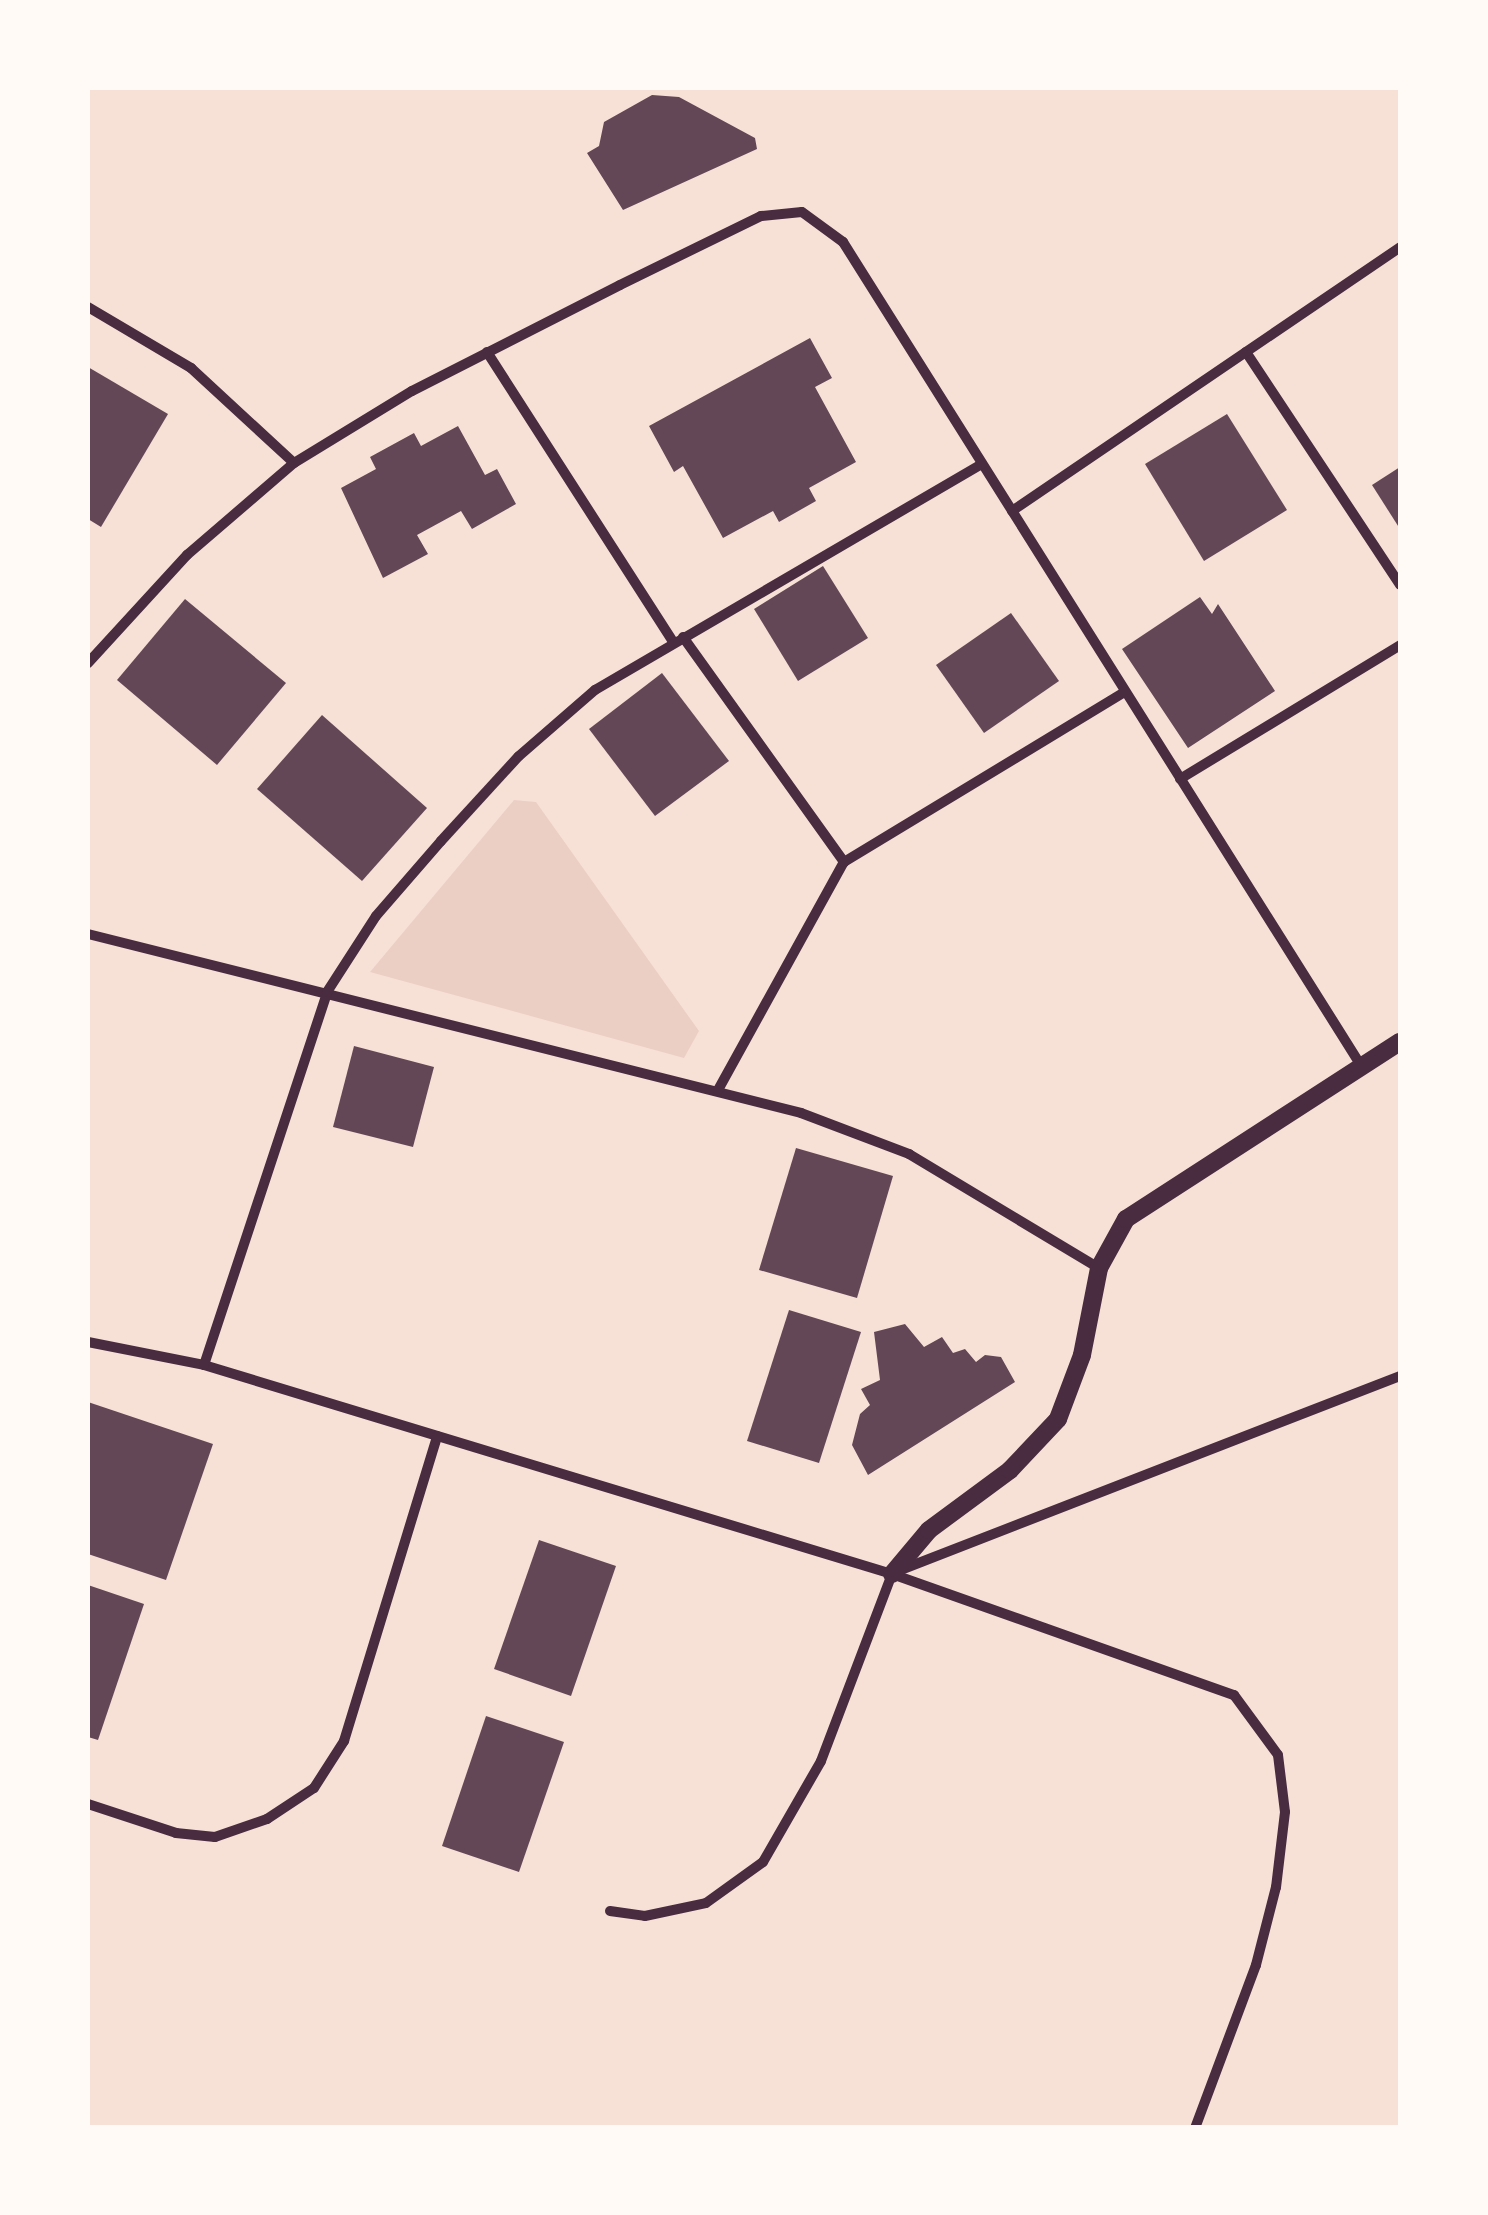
<!DOCTYPE html>
<style>
body{margin:0}
#map{position:relative;width:1488px;height:2215px;overflow:hidden;background:#f7e1d7;font-family:Overpass,sans-serif}
div>[style]{position:absolute}
.green>*{inset:0;background:#ebcfc5}
.building>*{inset:0;background:#644757}
.minor>*{height:10px;margin:-5px;padding:0 5px;transform-origin:5px;border-radius:5px;background:#4a2c40}
.tertiary>*{height:18px;margin:-9px;padding:0 9px;transform-origin:9px;border-radius:9px;background:#4a2c40}
span{translate:-50% -50%;white-space:nowrap;text-align:center;line-height:1.15;-webkit-text-stroke:8px #fffaf5;paint-order:stroke}
.frame{position:absolute;inset:0;border:90px solid #fffaf5;pointer-events:none}
</style>
<div id="map">
<div class="green">
<i style="clip-path:polygon(514px 800px,536px 802px,699px 1031px,684px 1058px,370px 972px)"></i>
</div>
<div class="building">
<i style="clip-path:polygon(652px 95px,679px 97px,755px 138px,757px 149px,623px 210px,587px 153px,599px 146px,604px 122px)"></i>
<i style="clip-path:polygon(810px 338px,832px 378px,815px 387px,856px 462px,809px 488px,816px 501px,779px 522px,773px 511px,723px 538px,683px 466px,674px 472px,649px 426px)"></i>
<i style="clip-path:polygon(88px 367px,168px 414px,101px 527px,88px 519px)"></i>
<i style="clip-path:polygon(1227px 414px,1287px 510px,1204px 561px,1145px 464px)"></i>
<i style="clip-path:polygon(458px 426px,485px 475px,497px 469px,516px 504px,472px 529px,461px 511px,417px 535px,428px 554px,383px 578px,341px 488px,376px 469px,370px 457px,414px 433px,421px 446px)"></i>
<i style="clip-path:polygon(1400px 467px,1400px 529px,1372px 485px)"></i>
<i style="clip-path:polygon(823px 566px,868px 638px,798px 681px,754px 609px)"></i>
<i style="clip-path:polygon(1200px 597px,1212px 614px,1218px 604px,1275px 691px,1188px 748px,1122px 649px)"></i>
<i style="clip-path:polygon(185px 599px,286px 683px,217px 765px,117px 680px)"></i>
<i style="clip-path:polygon(1011px 613px,1059px 681px,984px 733px,936px 665px)"></i>
<i style="clip-path:polygon(662px 673px,729px 761px,655px 816px,589px 729px)"></i>
<i style="clip-path:polygon(322px 715px,427px 808px,362px 881px,257px 789px)"></i>
<i style="clip-path:polygon(354px 1046px,434px 1067px,413px 1147px,333px 1127px)"></i>
<i style="clip-path:polygon(796px 1148px,893px 1176px,857px 1298px,759px 1270px)"></i>
<i style="clip-path:polygon(789px 1310px,861px 1332px,819px 1463px,747px 1441px)"></i>
<i style="clip-path:polygon(905px 1324px,924px 1347px,942px 1337px,953px 1353px,965px 1349px,976px 1362px,985px 1355px,1001px 1357px,1015px 1382px,868px 1475px,852px 1445px,860px 1414px,870px 1405px,861px 1389px,880px 1380px,874px 1332px)"></i>
<i style="clip-path:polygon(88px 1402px,213px 1444px,166px 1580px,88px 1554px)"></i>
<i style="clip-path:polygon(539px 1540px,616px 1566px,571px 1696px,494px 1669px)"></i>
<i style="clip-path:polygon(88px 1585px,144px 1604px,98px 1740px,88px 1737px)"></i>
<i style="clip-path:polygon(486px 1716px,564px 1742px,519px 1872px,442px 1846px)"></i>
</div>
<div class="minor">
<i style="left:88px;top:307px;width:120px;rotate:30.6deg"></i>
<i style="left:191px;top:368px;width:140px;rotate:42.7deg"></i>
<i style="left:487px;top:352px;width:345px;rotate:57.3deg"></i>
<i style="left:1246px;top:352px;width:279px;rotate:56.5deg"></i>
<i style="left:1012px;top:511px;width:469px;rotate:-34.2deg"></i>
<i style="left:683px;top:637px;width:277px;rotate:54.4deg"></i>
<i style="left:88px;top:663px;width:147px;rotate:-47.5deg"></i>
<i style="left:187px;top:555px;width:141px;rotate:-40.7deg"></i>
<i style="left:294px;top:463px;width:138px;rotate:-31.4deg"></i>
<i style="left:412px;top:391px;width:233px;rotate:-27deg"></i>
<i style="left:620px;top:285px;width:157px;rotate:-26.1deg"></i>
<i style="left:761px;top:216px;width:41px;rotate:-5.6deg"></i>
<i style="left:802px;top:212px;width:51px;rotate:36.2deg"></i>
<i style="left:843px;top:242px;width:975px;rotate:57.83deg"></i>
<i style="left:1180px;top:779px;width:258px;rotate:-31.3deg"></i>
<i style="left:88px;top:934px;width:735px;rotate:14.09deg"></i>
<i style="left:801px;top:1113px;width:116px;rotate:20.8deg"></i>
<i style="left:909px;top:1154px;width:222px;rotate:31deg"></i>
<i style="left:718px;top:1090px;width:260px;rotate:-61.1deg"></i>
<i style="left:844px;top:862px;width:328px;rotate:-31.2deg"></i>
<i style="left:88px;top:1342px;width:118px;rotate:11.2deg"></i>
<i style="left:204px;top:1365px;width:719px;rotate:16.9deg"></i>
<i style="left:892px;top:1574px;width:363px;rotate:19.5deg"></i>
<i style="left:1234px;top:1695px;width:74px;rotate:53.7deg"></i>
<i style="left:1278px;top:1755px;width:57px;rotate:83deg"></i>
<i style="left:1285px;top:1812px;width:76px;rotate:96.8deg"></i>
<i style="left:1276px;top:1887px;width:81px;rotate:104.4deg"></i>
<i style="left:1256px;top:1965px;width:174px;rotate:110.5deg"></i>
<i style="left:204px;top:1365px;width:393px;rotate:-71.7deg"></i>
<i style="left:327px;top:992px;width:90px;rotate:-57.2deg"></i>
<i style="left:376px;top:916px;width:99px;rotate:-49.1deg"></i>
<i style="left:441px;top:841px;width:115px;rotate:-47.5deg"></i>
<i style="left:519px;top:756px;width:101px;rotate:-41deg"></i>
<i style="left:595px;top:690px;width:448px;rotate:-30.3deg"></i>
<i style="left:898px;top:1571px;width:539px;rotate:-21.23deg"></i>
<i style="left:88px;top:1804px;width:93px;rotate:18.2deg"></i>
<i style="left:176px;top:1833px;width:39px;rotate:6deg"></i>
<i style="left:215px;top:1837px;width:55px;rotate:-19.1deg"></i>
<i style="left:267px;top:1819px;width:56px;rotate:-33.4deg"></i>
<i style="left:314px;top:1788px;width:56px;rotate:-57.4deg"></i>
<i style="left:344px;top:1741px;width:319px;rotate:-73deg"></i>
<i style="left:610px;top:1911px;width:35px;rotate:8deg"></i>
<i style="left:645px;top:1916px;width:62px;rotate:-12deg"></i>
<i style="left:706px;top:1903px;width:70px;rotate:-35.7deg"></i>
<i style="left:763px;top:1862px;width:116px;rotate:-60.1deg"></i>
<i style="left:821px;top:1761px;width:200px;rotate:-69.2deg"></i>
</div>
<div class="tertiary">
<i style="left:892px;top:1574px;width:57px;rotate:-49.9deg"></i>
<i style="left:929px;top:1530px;width:101px;rotate:-36.5deg"></i>
<i style="left:1010px;top:1470px;width:70px;rotate:-46.7deg"></i>
<i style="left:1058px;top:1419px;width:68px;rotate:-69.4deg"></i>
<i style="left:1082px;top:1355px;width:89px;rotate:-78.9deg"></i>
<i style="left:1099px;top:1268px;width:56px;rotate:-61.1deg"></i>
<i style="left:1126px;top:1219px;width:326px;rotate:-32.9deg"></i>
</div>
<div class="frame"></div>
</div>
